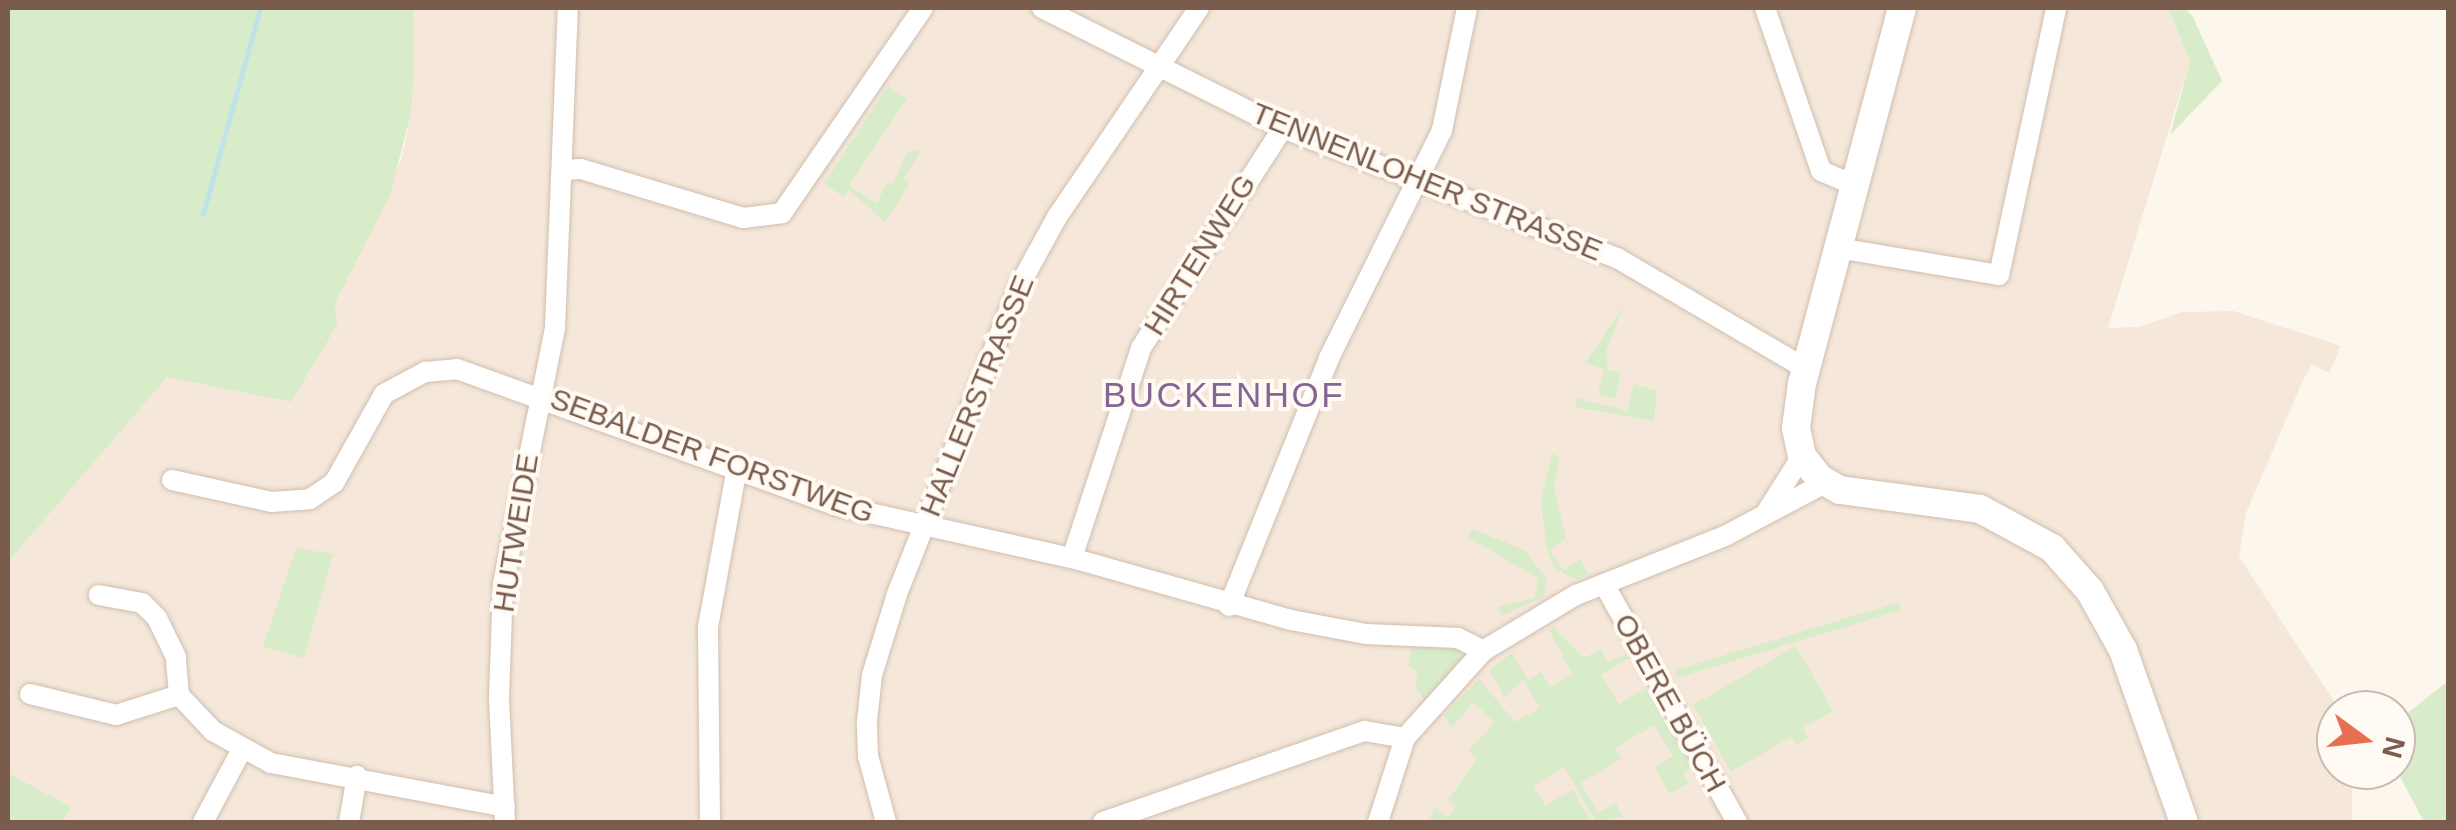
<!DOCTYPE html>
<meta charset="utf-8">
<style>
body{margin:0}
#map{position:relative;width:2456px;height:830px;overflow:hidden;background:#fdf6ec;font-family:Helvetica,sans-serif}
div>[style]{position:absolute}
.residential>*{inset:0;background:#f5e8da}
.green>*{inset:0;background:#d8ecc9}
.stream>*{height:5px;margin:-2.5px;padding:0 2.5px;transform-origin:2.5px;border-radius:2.5px;background:#bfe3e8}
.roads{filter:drop-shadow(0 0 2px #d1beb0) drop-shadow(0 0 2px #d1beb0)}
.minor>*{height:20px;margin:-10px;padding:0 10px;transform-origin:10px;border-radius:10px;background:#fff}
.secondary>*{height:28px;margin:-14px;padding:0 14px;transform-origin:14px;border-radius:14px;background:#fff}
span{translate:-50% -50%;white-space:nowrap;text-align:center;line-height:1.15;-webkit-text-stroke:8px #fffaf3;paint-order:stroke}
.street-label{font-size:30px;color:#7a5c4d}
.quarter-label{font-size:35px;color:#846695;letter-spacing:2.5px}
.frame{position:absolute;inset:0;border:10px solid #7a5c4d;pointer-events:none}
.north{position:absolute;left:2316px;top:690px;width:100px;height:100px;box-sizing:border-box;background:#fffaf3;border:2px solid #cabbb1;border-radius:50%;rotate:105deg;font-size:28px;font-weight:700;line-height:40px;text-align:center;color:#7a5c4d}
.north::after{content:'';display:block;margin:auto;width:35px;height:45px;background:#e76f51;clip-path:polygon(50% 0,100% 100%,50% 72%,0 100%)}
</style>
<div id="map">
<div class="residential">
<i style="clip-path:polygon(413px 8px,2168px 8px,2190px 61px,2108px 328px,2138px 327px,2182px 312px,2234px 311px,2341px 346px,2329px 373px,2312px 364px,2303px 380px,2246px 513px,2239px 557px,2340px 710px,2336px 770px,2352px 770px,2352px 822px,62px 822px,70px 807px,8px 773px,8px 562px,167px 376px,335px 303px,402px 157px,411px 113px)"></i>
</div>
<div class="green">
<i style="clip-path:polygon(8px 8px,413px 8px,414px 67px,411px 113px,390px 195px,335px 303px,337px 325px,291px 402px,167px 377px,8px 562px)"></i>
<i style="clip-path:polygon(2168px 8px,2185px 8px,2193px 17px,2222px 81px,2170px 135px,2190px 61px)"></i>
<i style="clip-path:polygon(888px 86px,907px 99px,849px 186px,876px 203px,888px 183px,893px 185px,906px 153px,922px 149px,904px 178px,910px 183px,885px 222px,849px 190px,844px 197px,824px 184px)"></i>
<i style="clip-path:polygon(1624px 305px,1606px 352px,1608px 370px,1621px 373px,1615px 399px,1598px 394px,1604px 369px,1585px 363px)"></i>
<i style="clip-path:polygon(1634px 384px,1657px 391px,1654px 421px,1575px 407px,1577px 398px,1627px 411px)"></i>
<i style="clip-path:polygon(1552px 454px,1560px 457px,1554px 487px,1566px 538px,1550px 550px,1564px 570px,1580px 559px,1589px 574px,1576px 580px,1555px 568px,1547px 551px,1541px 500px)"></i>
<i style="clip-path:polygon(1472px 529px,1525px 550px,1547px 580px,1543px 597px,1502px 616px,1499px 607px,1534px 598px,1539px 579px,1468px 537px)"></i>
<i style="clip-path:polygon(296px 548px,333px 554px,304px 658px,263px 647px)"></i>
<i style="clip-path:polygon(1899px 602px,1901px 610px,1677px 678px,1675px 670px)"></i>
<i style="clip-path:polygon(1554px 627px,1584px 658px,1601px 649px,1608px 663px,1627px 653px,1629px 658px,1601px 675px,1619px 704px,1645px 688px,1692px 767px,1683px 773px,1689px 783px,1670px 794px,1655px 768px,1673px 756px,1654px 725px,1615px 748px,1621px 759px,1581px 783px,1598px 813px,1616px 803px,1623px 817px,1596px 822px,1564px 767px,1533px 786px,1545px 805px,1573px 790px,1591px 822px,1436px 822px,1429px 818px,1436px 808px,1447px 817px,1456px 806px,1448px 800px,1477px 759px,1469px 750px,1494px 723px,1474px 702px,1451px 728px,1444px 715px,1479px 679px,1515px 722px,1540px 708px,1523px 679px,1504px 697px,1489px 670px,1512px 653px,1528px 680px,1541px 672px,1551px 687px,1572px 674px,1549px 630px)"></i>
<i style="clip-path:polygon(1413px 644px,1453px 645px,1465px 657px,1427px 704px,1416px 688px,1417px 671px,1408px 666px)"></i>
<i style="clip-path:polygon(1796px 646px,1833px 711px,1803px 728px,1808px 738px,1797px 745px,1791px 737px,1731px 772px,1693px 705px)"></i>
<i style="clip-path:polygon(2448px 681px,2448px 822px,2424px 822px,2396px 769px,2396px 738px,2406px 714px)"></i>
<i style="clip-path:polygon(8px 773px,71px 807px,62px 822px,8px 822px)"></i>
</div>
<div class="stream">
<i style="left:203px;top:214px;width:214px;rotate:-74.5deg"></i>
</div>
<div class="roads">
<div class="minor">
<i style="left:1042px;top:8px;width:269px;rotate:26.5deg"></i>
<i style="left:1283px;top:128px;width:358px;rotate:21.3deg"></i>
<i style="left:1617px;top:258px;width:219px;rotate:30.4deg"></i>
<i style="left:1765px;top:8px;width:172px;rotate:71deg"></i>
<i style="left:1821px;top:171px;width:36px;rotate:23deg"></i>
<i style="left:562px;top:170px;width:19px;rotate:-3deg"></i>
<i style="left:581px;top:169px;width:169px;rotate:16.8deg"></i>
<i style="left:743px;top:218px;width:39px;rotate:-7deg"></i>
<i style="left:782px;top:213px;width:249px;rotate:-55.5deg"></i>
<i style="left:1838px;top:248px;width:163px;rotate:9.5deg"></i>
<i style="left:1999px;top:275px;width:273px;rotate:-77.9deg"></i>
<i style="left:172px;top:480px;width:101px;rotate:12.5deg"></i>
<i style="left:271px;top:502px;width:39px;rotate:-4deg"></i>
<i style="left:310px;top:499px;width:29px;rotate:-34deg"></i>
<i style="left:334px;top:483px;width:102px;rotate:-60.7deg"></i>
<i style="left:384px;top:394px;width:47px;rotate:-28.2deg"></i>
<i style="left:425px;top:372px;width:32px;rotate:-5deg"></i>
<i style="left:457px;top:369px;width:401px;rotate:19.8deg"></i>
<i style="left:834px;top:505px;width:244px;rotate:12.6deg"></i>
<i style="left:1072px;top:558px;width:228px;rotate:15.8deg"></i>
<i style="left:1291px;top:620px;width:76px;rotate:10.6deg"></i>
<i style="left:1366px;top:634px;width:92px;rotate:2.5deg"></i>
<i style="left:1458px;top:638px;width:28px;rotate:27deg"></i>
<i style="left:1766px;top:513px;width:67px;rotate:-57.7deg"></i>
<i style="left:1072px;top:558px;width:221px;rotate:-71.8deg"></i>
<i style="left:1141px;top:348px;width:262px;rotate:-57.2deg"></i>
<i style="left:1604px;top:584px;width:273px;rotate:60.8deg"></i>
<i style="left:1229px;top:606px;width:267px;rotate:-68deg"></i>
<i style="left:1329px;top:358px;width:254px;rotate:-63.6deg"></i>
<i style="left:1442px;top:130px;width:125px;rotate:-78.4deg"></i>
<i style="left:30px;top:694px;width:89px;rotate:13.7deg"></i>
<i style="left:116px;top:715px;width:66px;rotate:-17.6deg"></i>
<i style="left:179px;top:695px;width:38px;rotate:-95deg"></i>
<i style="left:176px;top:657px;width:43px;rotate:-116deg"></i>
<i style="left:157px;top:618px;width:21px;rotate:-135deg"></i>
<i style="left:142px;top:603px;width:44px;rotate:-169.5deg"></i>
<i style="left:179px;top:695px;width:50px;rotate:46.6deg"></i>
<i style="left:213px;top:731px;width:66px;rotate:28.9deg"></i>
<i style="left:271px;top:763px;width:238px;rotate:10.6deg"></i>
<i style="left:203px;top:822px;width:81px;rotate:-61.8deg"></i>
<i style="left:349px;top:822px;width:47px;rotate:-80.1deg"></i>
<i style="left:505px;top:822px;width:124px;rotate:-92.8deg"></i>
<i style="left:499px;top:698px;width:114px;rotate:-88deg"></i>
<i style="left:503px;top:584px;width:261px;rotate:-78.5deg"></i>
<i style="left:555px;top:328px;width:320px;rotate:-87.7deg"></i>
<i style="left:710px;top:822px;width:195px;rotate:-90.6deg"></i>
<i style="left:708px;top:627px;width:162px;rotate:-79.7deg"></i>
<i style="left:886px;top:822px;width:68px;rotate:-105.3deg"></i>
<i style="left:868px;top:756px;width:35px;rotate:-92deg"></i>
<i style="left:867px;top:721px;width:46px;rotate:-83.8deg"></i>
<i style="left:872px;top:675px;width:85px;rotate:-72.8deg"></i>
<i style="left:897px;top:594px;width:329px;rotate:-68.4deg"></i>
<i style="left:1018px;top:288px;width:81px;rotate:-61.2deg"></i>
<i style="left:1057px;top:217px;width:253px;rotate:-55.8deg"></i>
<i style="left:1103px;top:822px;width:277px;rotate:-19.2deg"></i>
<i style="left:1365px;top:731px;width:41px;rotate:9.9deg"></i>
<i style="left:1378px;top:822px;width:88px;rotate:-72.2deg"></i>
<i style="left:1405px;top:738px;width:117px;rotate:-48.1deg"></i>
<i style="left:1483px;top:651px;width:109px;rotate:-31.1deg"></i>
<i style="left:1576px;top:595px;width:160px;rotate:-21.6deg"></i>
<i style="left:1725px;top:536px;width:113px;rotate:-27.9deg"></i>
</div>
<div class="secondary">
<i style="left:1902px;top:8px;width:388px;rotate:104.9deg"></i>
<i style="left:1802px;top:383px;width:45px;rotate:97.6deg"></i>
<i style="left:1796px;top:428px;width:29px;rotate:78deg"></i>
<i style="left:1802px;top:456px;width:28px;rotate:52deg"></i>
<i style="left:1819px;top:478px;width:24px;rotate:30deg"></i>
<i style="left:1840px;top:490px;width:141px;rotate:7.7deg"></i>
<i style="left:1980px;top:509px;width:82px;rotate:28.4deg"></i>
<i style="left:2052px;top:548px;width:57px;rotate:48.5deg"></i>
<i style="left:2090px;top:591px;width:68px;rotate:60.8deg"></i>
<i style="left:2123px;top:650px;width:182px;rotate:70.5deg"></i>
</div>
</div>
<div class="street-label">
<span style="left:1427px;top:182px;rotate:22deg">TENNENLOHER STRASSE</span>
<span style="left:1200px;top:255px;rotate:-58deg">HIRTENWEG</span>
<span style="left:977px;top:396px;rotate:-68deg">HALLERSTRASSE</span>
<span style="left:712px;top:456px;rotate:20deg">SEBALDER FORSTWEG</span>
<span style="left:516px;top:533px;rotate:-81deg">HUTWEIDE</span>
<span style="left:1670px;top:703px;rotate:61deg">OBERE BÜCH</span>
</div>
<div class="quarter-label">
<span style="left:1224px;top:395px">BUCKENHOF</span>
</div>
<div class="frame"></div>
<div class="north">N</div>
</div>
